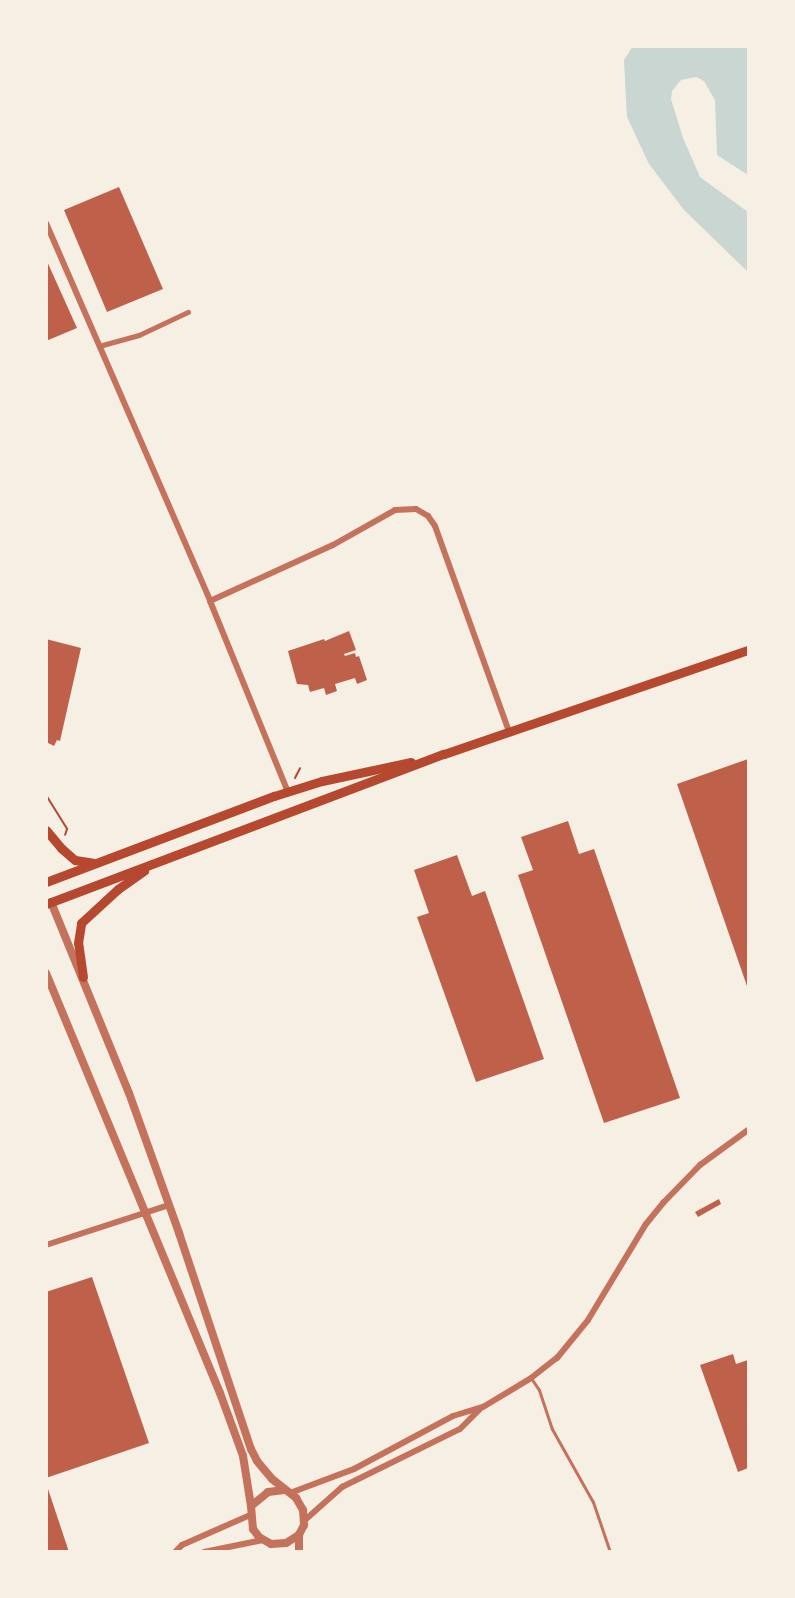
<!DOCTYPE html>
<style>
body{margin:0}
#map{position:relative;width:795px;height:1598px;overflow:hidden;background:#f6efe4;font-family:Cabin,sans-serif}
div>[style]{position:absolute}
.water>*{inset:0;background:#c9d6d2}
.building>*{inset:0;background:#bf614a}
.path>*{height:2px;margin:-1px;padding:0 1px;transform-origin:1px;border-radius:1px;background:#b5482f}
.service>*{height:3px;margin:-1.5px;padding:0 1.5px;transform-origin:1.5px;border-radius:1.5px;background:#c5725c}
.pedestrian>*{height:4.5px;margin:-2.25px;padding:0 2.25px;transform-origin:2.25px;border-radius:2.25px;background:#c5725c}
.minor>*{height:6px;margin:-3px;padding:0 3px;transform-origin:3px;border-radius:3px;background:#c5725c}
.tertiary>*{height:8px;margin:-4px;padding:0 4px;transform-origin:4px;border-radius:4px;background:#c5725c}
.primary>*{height:9px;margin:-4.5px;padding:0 4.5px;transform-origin:4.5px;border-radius:4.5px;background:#b5482f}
span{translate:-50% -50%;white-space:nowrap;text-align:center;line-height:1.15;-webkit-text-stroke:5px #f6efe4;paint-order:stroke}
.frame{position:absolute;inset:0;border:48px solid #f6efe4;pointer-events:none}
</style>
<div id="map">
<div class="water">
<i style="clip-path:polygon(633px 46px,748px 47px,748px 175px,717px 155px,715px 100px,704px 81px,696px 77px,681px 80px,672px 91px,671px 99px,683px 138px,700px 177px,748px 212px,748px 272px,684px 210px,649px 164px,627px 117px,624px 60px)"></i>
</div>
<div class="building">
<i style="clip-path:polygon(119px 187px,163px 289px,107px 312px,64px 210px)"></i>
<i style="clip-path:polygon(46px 259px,77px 328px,46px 341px)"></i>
<i style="clip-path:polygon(349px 631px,356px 650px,344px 654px,345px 656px,355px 653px,356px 657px,359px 656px,367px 680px,357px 684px,355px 678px,335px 684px,337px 691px,326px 695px,324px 688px,310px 692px,308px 685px,297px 684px,288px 651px,324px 639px,325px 641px)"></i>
<i style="clip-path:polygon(46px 639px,81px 648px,60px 741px,57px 740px,54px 746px,46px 742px)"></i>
<i style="clip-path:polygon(748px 759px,748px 989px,677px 784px)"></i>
<i style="clip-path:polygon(568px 821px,579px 854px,594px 849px,680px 1098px,604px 1123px,518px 875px,533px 870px,521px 837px)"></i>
<i style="clip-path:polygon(457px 855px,472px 896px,485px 891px,544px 1059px,476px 1082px,417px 917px,429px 913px,414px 870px)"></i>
<i style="clip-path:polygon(719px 1199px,721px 1204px,698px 1217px,695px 1212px)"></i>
<i style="clip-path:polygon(92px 1277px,149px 1443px,46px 1478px,46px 1292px)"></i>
<i style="clip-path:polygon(733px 1354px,736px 1364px,748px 1360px,748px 1468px,738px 1472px,700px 1365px)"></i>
<i style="clip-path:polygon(47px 1486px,69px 1552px,46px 1552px)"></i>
</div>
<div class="path">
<i style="left:295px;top:778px;width:11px;rotate:-63deg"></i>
<i style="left:46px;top:795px;width:40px;rotate:58deg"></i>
<i style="left:67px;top:829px;width:6px;rotate:108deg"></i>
</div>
<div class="service">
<i style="left:531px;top:1378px;width:14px;rotate:56deg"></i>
<i style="left:539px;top:1390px;width:41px;rotate:71.6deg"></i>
<i style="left:552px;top:1429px;width:84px;rotate:60.7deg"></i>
<i style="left:593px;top:1502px;width:53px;rotate:71.2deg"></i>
</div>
<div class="pedestrian">
<i style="left:99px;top:346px;width:41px;rotate:-15.4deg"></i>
<i style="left:139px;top:335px;width:54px;rotate:-25.1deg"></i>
</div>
<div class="minor">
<i style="left:46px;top:223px;width:412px;rotate:66.5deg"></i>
<i style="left:210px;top:601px;width:206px;rotate:67.8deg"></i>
<i style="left:210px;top:601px;width:135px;rotate:-24.5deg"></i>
<i style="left:333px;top:545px;width:71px;rotate:-29.4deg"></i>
<i style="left:395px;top:510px;width:21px;rotate:-3deg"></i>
<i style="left:416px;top:509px;width:14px;rotate:30deg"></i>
<i style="left:428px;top:516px;width:12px;rotate:55deg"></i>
<i style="left:435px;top:526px;width:219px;rotate:70.2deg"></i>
<i style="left:46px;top:1245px;width:129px;rotate:-18deg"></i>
<i style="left:290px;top:1493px;width:68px;rotate:-20.6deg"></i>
<i style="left:354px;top:1469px;width:112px;rotate:-28.2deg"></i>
<i style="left:453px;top:1416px;width:31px;rotate:-17deg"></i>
<i style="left:483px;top:1407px;width:56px;rotate:-31.1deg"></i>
<i style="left:531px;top:1378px;width:33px;rotate:-38deg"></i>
<i style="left:557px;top:1358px;width:49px;rotate:-50.8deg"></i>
<i style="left:588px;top:1320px;width:112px;rotate:-58.9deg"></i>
<i style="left:646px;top:1224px;width:28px;rotate:-51deg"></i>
<i style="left:664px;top:1202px;width:52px;rotate:-45.8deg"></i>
<i style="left:700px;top:1165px;width:59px;rotate:-36.1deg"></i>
<i style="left:305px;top:1520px;width:50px;rotate:-41.7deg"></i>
<i style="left:342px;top:1487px;width:131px;rotate:-26.2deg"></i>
<i style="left:460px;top:1429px;width:28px;rotate:-45deg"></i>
<i style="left:175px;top:1552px;width:10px;rotate:-45deg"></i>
<i style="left:182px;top:1545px;width:74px;rotate:-23.8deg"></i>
<i style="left:204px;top:1552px;width:60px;rotate:-11.5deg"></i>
</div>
<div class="tertiary">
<i style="left:51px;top:902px;width:206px;rotate:67.8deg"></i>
<i style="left:129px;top:1093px;width:149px;rotate:70.3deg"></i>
<i style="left:179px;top:1233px;width:228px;rotate:71.6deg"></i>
<i style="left:251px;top:1449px;width:13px;rotate:63deg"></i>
<i style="left:257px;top:1461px;width:23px;rotate:50deg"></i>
<i style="left:272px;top:1479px;width:31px;rotate:38deg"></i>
<i style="left:296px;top:1498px;width:14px;rotate:60deg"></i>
<i style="left:303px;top:1510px;width:15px;rotate:86deg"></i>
<i style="left:304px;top:1525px;width:11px;rotate:117deg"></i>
<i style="left:299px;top:1535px;width:15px;rotate:148deg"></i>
<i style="left:286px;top:1543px;width:15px;rotate:176deg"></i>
<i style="left:271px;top:1544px;width:14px;rotate:-150deg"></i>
<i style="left:259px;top:1537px;width:10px;rotate:-127deg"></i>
<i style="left:253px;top:1529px;width:23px;rotate:-95deg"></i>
<i style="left:251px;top:1506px;width:22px;rotate:-39deg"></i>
<i style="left:268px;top:1492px;width:16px;rotate:-7deg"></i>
<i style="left:46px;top:973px;width:455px;rotate:67.5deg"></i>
<i style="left:220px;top:1393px;width:67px;rotate:69.9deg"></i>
<i style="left:243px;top:1456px;width:51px;rotate:80.9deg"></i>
<i style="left:299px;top:1552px;width:17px;rotate:-90deg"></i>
</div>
<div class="primary">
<i style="left:46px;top:830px;width:23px;rotate:50deg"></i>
<i style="left:61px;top:848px;width:18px;rotate:41deg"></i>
<i style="left:75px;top:860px;width:18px;rotate:9deg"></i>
<i style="left:46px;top:882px;width:244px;rotate:-20.7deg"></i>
<i style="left:274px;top:796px;width:50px;rotate:-17.4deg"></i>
<i style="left:322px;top:781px;width:91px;rotate:-12.1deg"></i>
<i style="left:46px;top:904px;width:425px;rotate:-20.7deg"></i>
<i style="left:444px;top:754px;width:321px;rotate:-18.9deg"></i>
<i style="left:83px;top:977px;width:34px;rotate:-98deg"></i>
<i style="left:78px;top:943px;width:20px;rotate:-81deg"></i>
<i style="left:81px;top:923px;width:50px;rotate:-42.6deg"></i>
<i style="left:118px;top:889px;width:32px;rotate:-35deg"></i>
</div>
<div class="frame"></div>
</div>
